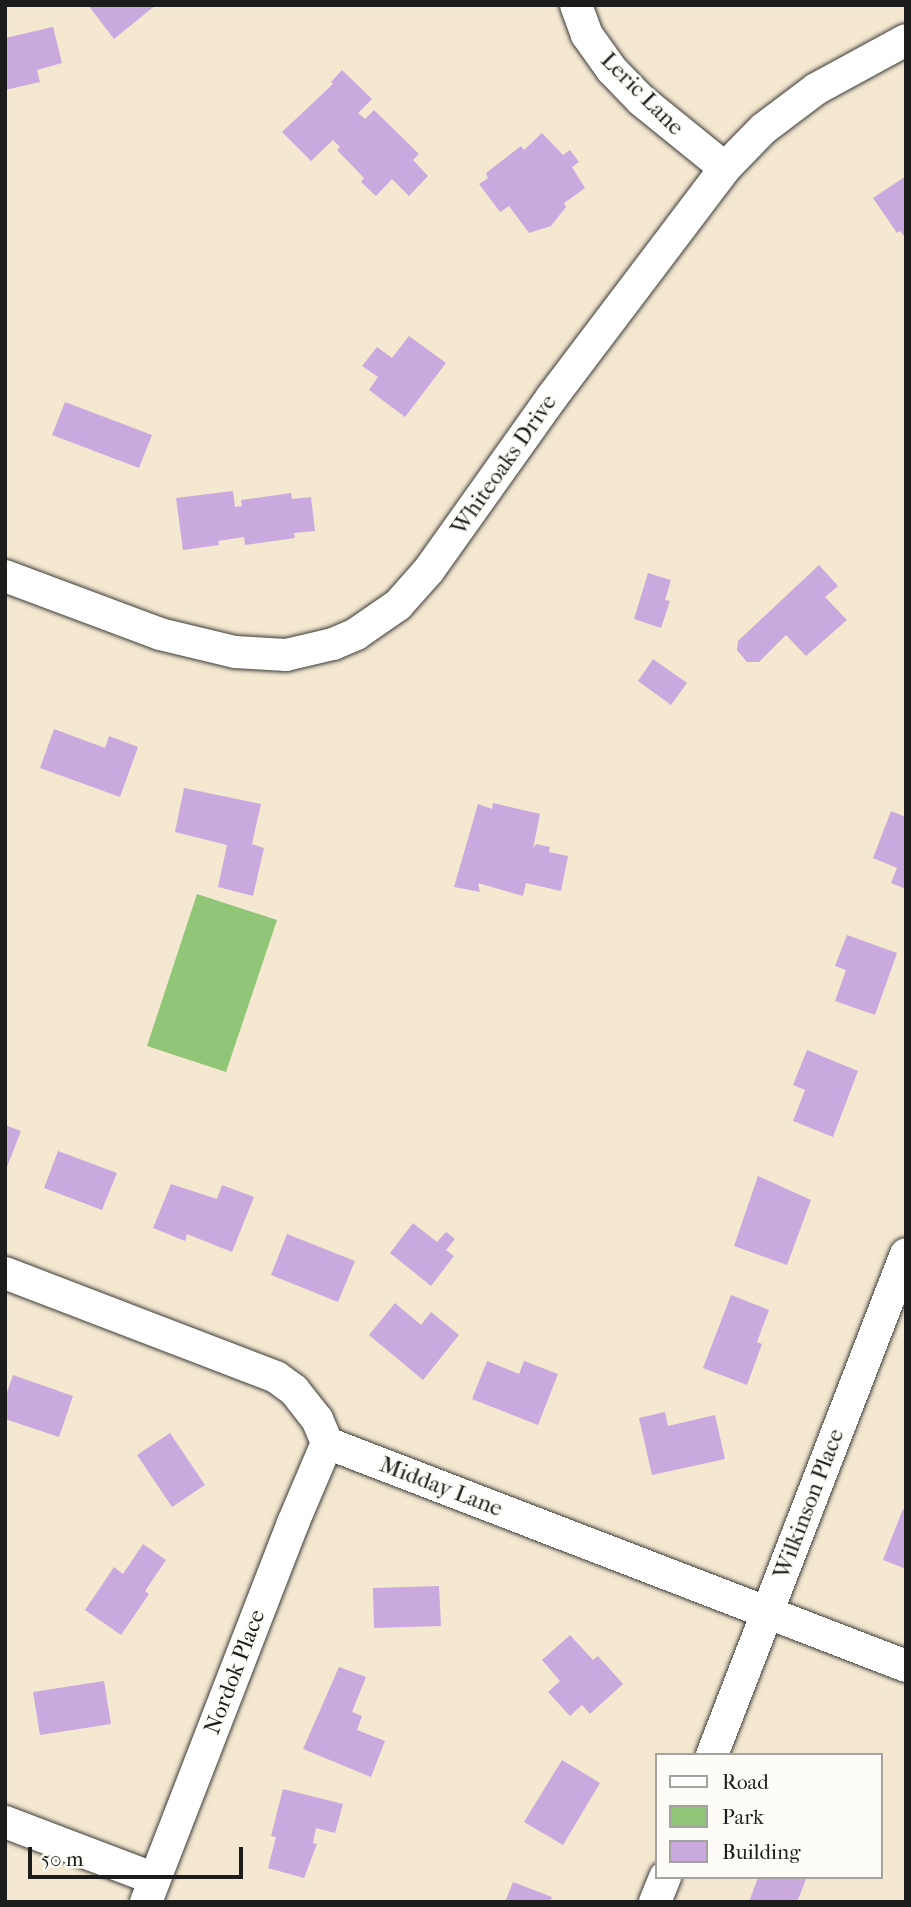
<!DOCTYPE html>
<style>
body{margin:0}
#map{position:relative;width:911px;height:1907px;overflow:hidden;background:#f4e8d1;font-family:"IM FELL French Canon",serif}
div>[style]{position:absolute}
.green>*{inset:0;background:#91c577}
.building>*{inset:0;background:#caa9df}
.roads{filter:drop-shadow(0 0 2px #3c3b37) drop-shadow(0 0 2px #3c3b37)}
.minor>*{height:32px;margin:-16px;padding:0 16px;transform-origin:16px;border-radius:16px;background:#fff}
span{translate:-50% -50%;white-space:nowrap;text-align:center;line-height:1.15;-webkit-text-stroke:5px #fdfcf7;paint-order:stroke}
.street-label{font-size:23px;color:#1c1c1c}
.frame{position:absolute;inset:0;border:7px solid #1c1c1c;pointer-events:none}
.legend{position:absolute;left:655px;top:1753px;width:228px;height:126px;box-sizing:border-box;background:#fdfcf7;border:2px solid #a3a29f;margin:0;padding:9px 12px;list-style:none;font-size:21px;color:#1c1c1c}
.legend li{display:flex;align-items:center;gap:14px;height:35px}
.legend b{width:35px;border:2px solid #a3a29f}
.scale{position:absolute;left:28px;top:1847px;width:215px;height:32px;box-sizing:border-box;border:4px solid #1c1c1c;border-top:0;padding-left:9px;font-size:21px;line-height:24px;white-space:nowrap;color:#1c1c1c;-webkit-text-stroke:5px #fdfcf7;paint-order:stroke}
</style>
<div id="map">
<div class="green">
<i style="clip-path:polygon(197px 894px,277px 920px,226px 1072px,147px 1046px)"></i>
</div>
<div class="building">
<i style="clip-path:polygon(88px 5px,156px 5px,114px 39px)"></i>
<i style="clip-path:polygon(53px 27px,62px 63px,37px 70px,40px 82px,5px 90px,5px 38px)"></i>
<i style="clip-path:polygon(342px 70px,372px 99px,358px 113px,365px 119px,374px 110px,419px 154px,413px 160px,428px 176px,409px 196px,392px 179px,376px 196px,361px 182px,364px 178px,337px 150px,340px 147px,333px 140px,311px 161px,282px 132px,333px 84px,331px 82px)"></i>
<i style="clip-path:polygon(542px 133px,563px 155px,570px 150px,579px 162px,572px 167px,585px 188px,564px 203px,566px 207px,551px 226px,529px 233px,509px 206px,500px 212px,479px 184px,488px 178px,486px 173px,521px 146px,524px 150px)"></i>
<i style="clip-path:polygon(906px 176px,906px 239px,900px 231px,897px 233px,873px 198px)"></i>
<i style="clip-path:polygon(409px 336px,446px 363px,405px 417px,369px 390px,378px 377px,362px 366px,377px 347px,392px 358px)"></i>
<i style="clip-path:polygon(65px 402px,152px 435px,139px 468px,52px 435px)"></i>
<i style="clip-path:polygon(233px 491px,235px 507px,242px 506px,241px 500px,291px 493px,292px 499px,311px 497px,315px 531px,294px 533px,295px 538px,245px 545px,244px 537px,218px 541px,219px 545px,183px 550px,176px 498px)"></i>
<i style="clip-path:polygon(819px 565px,838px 586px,825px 597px,847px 620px,806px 656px,786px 635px,759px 662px,747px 662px,737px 650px,738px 641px)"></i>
<i style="clip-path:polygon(648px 573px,671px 580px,665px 600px,670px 601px,661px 628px,634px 619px)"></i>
<i style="clip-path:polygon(653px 659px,687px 683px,671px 705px,638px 681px)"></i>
<i style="clip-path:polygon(54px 729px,105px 748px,109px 736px,138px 747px,120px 797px,40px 768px)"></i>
<i style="clip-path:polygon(184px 788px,261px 804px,252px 844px,264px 848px,253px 896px,218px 887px,227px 845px,175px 832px)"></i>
<i style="clip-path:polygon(493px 803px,540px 814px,533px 849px,536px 844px,550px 847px,549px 852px,568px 856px,561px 891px,526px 883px,523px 896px,478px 883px,480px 892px,454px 887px,478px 804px,492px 809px)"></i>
<i style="clip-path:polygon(891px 811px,906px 817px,906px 889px,891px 883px,897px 868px,873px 858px)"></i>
<i style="clip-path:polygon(847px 935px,897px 953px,875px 1015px,835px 1001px,846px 970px,835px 966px)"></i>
<i style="clip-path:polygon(807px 1050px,858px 1071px,833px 1137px,793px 1121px,805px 1090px,793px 1085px)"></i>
<i style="clip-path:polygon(5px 1125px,21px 1131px,5px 1172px)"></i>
<i style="clip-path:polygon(58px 1151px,117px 1173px,102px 1210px,44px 1188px)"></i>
<i style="clip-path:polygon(758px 1176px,811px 1200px,787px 1265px,734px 1246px)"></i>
<i style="clip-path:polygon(171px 1184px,217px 1199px,222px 1185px,254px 1197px,232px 1252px,187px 1234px,185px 1241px,153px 1228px)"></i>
<i style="clip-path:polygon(413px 1223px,437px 1242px,446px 1232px,455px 1239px,446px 1250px,454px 1256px,431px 1286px,390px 1253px)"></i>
<i style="clip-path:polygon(287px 1234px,355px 1261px,338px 1302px,271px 1275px)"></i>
<i style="clip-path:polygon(731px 1295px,769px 1310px,757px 1342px,762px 1344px,747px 1385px,703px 1368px)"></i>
<i style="clip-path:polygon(395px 1303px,421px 1325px,431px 1312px,459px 1335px,423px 1380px,369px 1335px)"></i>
<i style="clip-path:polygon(487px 1361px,519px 1374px,524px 1361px,558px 1374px,538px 1425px,472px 1399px)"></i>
<i style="clip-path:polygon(13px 1375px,73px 1396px,59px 1437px,5px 1419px,5px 1398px)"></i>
<i style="clip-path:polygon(665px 1412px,668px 1426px,715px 1415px,725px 1459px,652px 1475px,639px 1418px)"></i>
<i style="clip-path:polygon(170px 1433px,205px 1485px,172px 1507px,137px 1455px)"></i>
<i style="clip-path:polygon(903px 1509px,906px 1511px,906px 1569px,883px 1560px)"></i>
<i style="clip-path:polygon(143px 1544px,166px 1560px,145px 1591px,149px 1594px,121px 1635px,85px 1610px,114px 1567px,123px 1574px)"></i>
<i style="clip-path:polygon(439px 1586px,441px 1626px,374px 1628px,373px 1588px)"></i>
<i style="clip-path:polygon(570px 1635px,593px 1660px,598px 1656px,623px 1684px,590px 1714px,582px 1705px,570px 1716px,548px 1692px,560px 1681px,542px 1660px)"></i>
<i style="clip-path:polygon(339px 1667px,366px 1677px,352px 1712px,362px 1716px,357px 1730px,385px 1741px,371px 1777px,303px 1749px)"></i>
<i style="clip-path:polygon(104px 1681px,111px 1724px,40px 1735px,33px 1692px)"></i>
<i style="clip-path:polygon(562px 1760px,600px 1783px,563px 1845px,524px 1822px)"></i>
<i style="clip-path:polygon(283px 1789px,343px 1804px,335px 1833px,316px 1828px,313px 1843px,317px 1844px,304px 1878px,268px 1868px,276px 1837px,271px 1836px)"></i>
<i style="clip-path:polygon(758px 1877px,807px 1877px,797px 1902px,749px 1902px)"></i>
<i style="clip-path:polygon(513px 1882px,552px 1897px,550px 1902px,505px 1902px)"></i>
</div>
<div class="roads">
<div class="minor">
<i style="left:576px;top:5px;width:32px;rotate:70deg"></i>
<i style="left:587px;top:35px;width:43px;rotate:54.5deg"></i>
<i style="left:612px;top:70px;width:42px;rotate:46deg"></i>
<i style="left:641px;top:100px;width:108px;rotate:39deg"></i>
<i style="left:5px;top:576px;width:165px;rotate:20.5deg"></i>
<i style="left:160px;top:634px;width:77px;rotate:13.5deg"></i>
<i style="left:235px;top:652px;width:51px;rotate:3.4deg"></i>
<i style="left:286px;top:655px;width:48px;rotate:-13.2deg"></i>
<i style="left:333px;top:644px;width:25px;rotate:-23deg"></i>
<i style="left:356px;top:634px;width:51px;rotate:-34.6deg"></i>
<i style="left:398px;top:605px;width:47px;rotate:-48.5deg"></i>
<i style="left:429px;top:570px;width:212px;rotate:-54.6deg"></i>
<i style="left:552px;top:397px;width:287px;rotate:-52.9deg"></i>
<i style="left:725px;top:168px;width:54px;rotate:-45.7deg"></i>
<i style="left:763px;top:129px;width:66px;rotate:-37deg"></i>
<i style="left:816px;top:89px;width:102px;rotate:-28.6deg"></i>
<i style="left:5px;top:1273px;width:290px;rotate:21deg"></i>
<i style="left:276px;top:1377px;width:22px;rotate:36deg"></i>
<i style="left:294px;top:1390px;width:37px;rotate:52deg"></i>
<i style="left:317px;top:1419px;width:26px;rotate:67deg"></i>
<i style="left:327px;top:1443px;width:620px;rotate:21.06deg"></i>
<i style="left:712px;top:1755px;width:537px;rotate:-68.83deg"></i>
<i style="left:5px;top:1822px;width:160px;rotate:20.8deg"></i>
<i style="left:146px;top:1902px;width:407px;rotate:-68.8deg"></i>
<i style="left:293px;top:1523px;width:87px;rotate:-67deg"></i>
<i style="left:655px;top:1902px;width:27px;rotate:-68deg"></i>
</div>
</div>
<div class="street-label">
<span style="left:642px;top:94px;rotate:45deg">Leric Lane</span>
<span style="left:504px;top:465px;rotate:-55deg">Whiteoaks Drive</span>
<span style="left:441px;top:1487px;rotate:21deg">Midday Lane</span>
<span style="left:809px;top:1504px;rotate:-69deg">Wilkinson Place</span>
<span style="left:235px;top:1672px;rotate:-69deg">Nordok Place</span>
</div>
<div class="frame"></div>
<ul class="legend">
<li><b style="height:9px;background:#fff"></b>Road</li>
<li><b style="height:19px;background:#91c577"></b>Park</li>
<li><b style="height:19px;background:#caa9df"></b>Building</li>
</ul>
<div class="scale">50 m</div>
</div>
